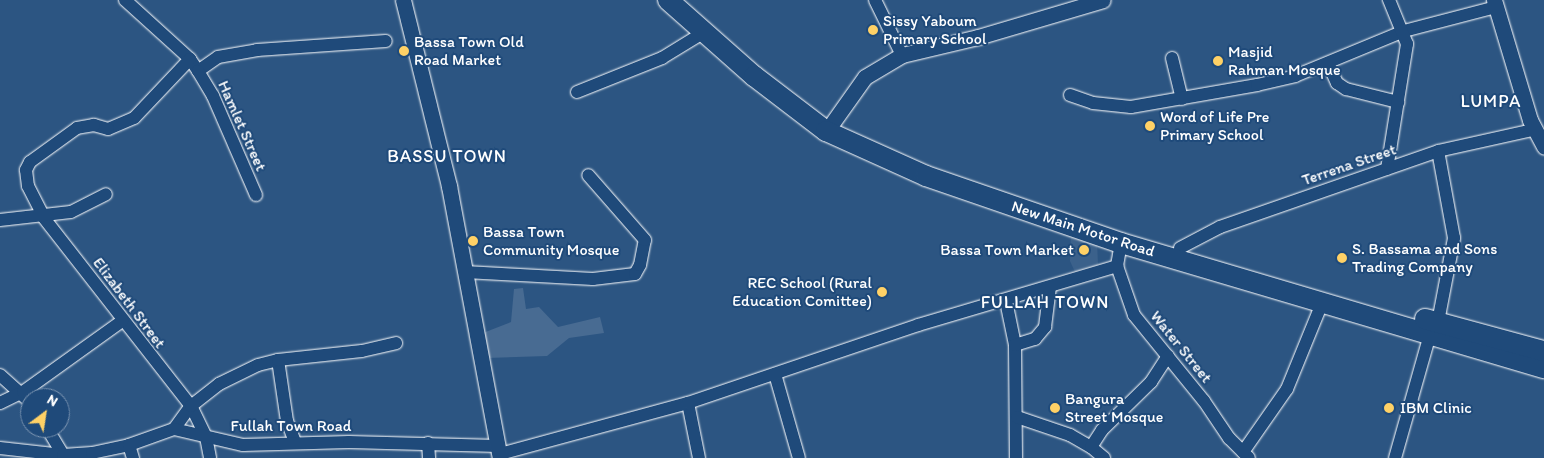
<!DOCTYPE html>
<style>
body{margin:0}
#map{position:relative;width:1544px;height:458px;overflow:hidden;background:#2c5582;font-family:Itim,sans-serif}
div>[style]{position:absolute}
.built>*{inset:0;background:#3b618b}
.green>*{inset:0;background:#486b92}
.roads{filter:drop-shadow(0 0 1px #fff) drop-shadow(0 0 1px #fff)}
.minor>*{height:12px;margin:-6px;padding:0 6px;transform-origin:6px;border-radius:6px;background:#1f4a7a}
.tertiary>*{height:15px;margin:-7.5px;padding:0 7.5px;transform-origin:7.5px;border-radius:7.5px;background:#1f4a7a}
.trunk>*{height:20px;margin:-10px;padding:0 10px;transform-origin:10px;border-radius:10px;background:#1f4a7a}
.dots>*{width:14px;height:14px;translate:-50% -50%;box-sizing:border-box;border:2px solid #1f4a7a;border-radius:50%}
span{translate:-50% -50%;white-space:nowrap;text-align:center;line-height:1.15;-webkit-text-stroke:4px #1f4a7a;paint-order:stroke}
.poi-label{font-size:16px;color:#fff}
.left{translate:0 -50%;text-align:left}
.right{translate:-100% -50%;text-align:right}
.street-label{font-size:16px;color:#fff}
.neighbourhood-label{font-size:18px;color:#fff;letter-spacing:1px}
.north{position:absolute;left:20px;top:388px;width:50px;height:50px;box-sizing:border-box;background:#1f4a7a;border:1px solid #7992af;border-radius:50%;rotate:31deg;font-size:14px;font-weight:700;line-height:20px;text-align:center;color:#fff}
.north::after{content:'';display:block;margin:auto;width:18px;height:22px;background:#ffd166;clip-path:polygon(50% 0,100% 100%,50% 72%,0 100%)}
</style>
<div id="map">
<div class="built">
<i style="clip-path:polygon(1071px 232px,1097px 240px,1098px 265px,1075px 272px,1070px 261px)"></i>
</div>
<div class="green">
<i style="clip-path:polygon(523px 288px,526px 309px,539px 307px,558px 327px,600px 317px,604px 333px,569px 338px,547px 356px,486px 358px,483px 333px,511px 322px,514px 289px)"></i>
</div>
<div class="roads">
<div class="minor">
<i style="left:125px;top:0;width:88px;rotate:42.2deg"></i>
<i style="left:190px;top:59px;width:14px;rotate:56deg"></i>
<i style="left:198px;top:71px;width:24px;rotate:-35deg"></i>
<i style="left:218px;top:57px;width:40px;rotate:-10deg"></i>
<i style="left:257px;top:50px;width:129px;rotate:-4deg"></i>
<i style="left:875px;top:0;width:61px;rotate:63.9deg"></i>
<i style="left:1172px;top:58px;width:42px;rotate:76.3deg"></i>
<i style="left:190px;top:59px;width:81px;rotate:133.5deg"></i>
<i style="left:134px;top:118px;width:28px;rotate:157deg"></i>
<i style="left:108px;top:129px;width:15px;rotate:-164deg"></i>
<i style="left:94px;top:125px;width:17px;rotate:170deg"></i>
<i style="left:77px;top:128px;width:58px;rotate:144.1deg"></i>
<i style="left:30px;top:162px;width:9px;rotate:117deg"></i>
<i style="left:26px;top:170px;width:16px;rotate:83deg"></i>
<i style="left:28px;top:186px;width:36px;rotate:63deg"></i>
<i style="left:44px;top:218px;width:239px;rotate:52deg"></i>
<i style="left:191px;top:406px;width:34px;rotate:64deg"></i>
<i style="left:206px;top:437px;width:21px;rotate:79deg"></i>
<i style="left:1328px;top:63px;width:22px;rotate:66deg"></i>
<i style="left:1337px;top:83px;width:11px;rotate:34deg"></i>
<i style="left:1346px;top:89px;width:54px;rotate:14deg"></i>
<i style="left:198px;top:71px;width:29px;rotate:59deg"></i>
<i style="left:213px;top:96px;width:108px;rotate:66.5deg"></i>
<i style="left:577px;top:92px;width:92px;rotate:-21.8deg"></i>
<i style="left:662px;top:58px;width:48px;rotate:-31.4deg"></i>
<i style="left:1070px;top:95px;width:24px;rotate:19deg"></i>
<i style="left:1093px;top:103px;width:38px;rotate:6deg"></i>
<i style="left:1131px;top:107px;width:128px;rotate:-9.9deg"></i>
<i style="left:1257px;top:85px;width:39px;rotate:-13deg"></i>
<i style="left:1295px;top:76px;width:118px;rotate:-22.4deg"></i>
<i style="left:1404px;top:31px;width:95px;rotate:-14.6deg"></i>
<i style="left:1387px;top:169px;width:127px;rotate:-80.9deg"></i>
<i style="left:1407px;top:44px;width:48px;rotate:-112.2deg"></i>
<i style="left:0;top:220px;width:71px;rotate:-6.4deg"></i>
<i style="left:71px;top:212px;width:39px;rotate:-27deg"></i>
<i style="left:1121px;top:243px;width:23px;rotate:100deg"></i>
<i style="left:1117px;top:266px;width:52px;rotate:70.9deg"></i>
<i style="left:1134px;top:315px;width:111px;rotate:50.9deg"></i>
<i style="left:1204px;top:401px;width:45px;rotate:56deg"></i>
<i style="left:1229px;top:438px;width:28px;rotate:45deg"></i>
<i style="left:1180px;top:248px;width:45px;rotate:-27.7deg"></i>
<i style="left:1220px;top:227px;width:231px;rotate:-19.2deg"></i>
<i style="left:1438px;top:151px;width:97px;rotate:-12.5deg"></i>
<i style="left:465px;top:272px;width:128px;rotate:3.1deg"></i>
<i style="left:593px;top:279px;width:42px;rotate:-6.8deg"></i>
<i style="left:635px;top:274px;width:10px;rotate:-61deg"></i>
<i style="left:640px;top:265px;width:25px;rotate:-79deg"></i>
<i style="left:645px;top:240px;width:86px;rotate:-131.2deg"></i>
<i style="left:1006px;top:301px;width:45px;rotate:78.4deg"></i>
<i style="left:1015px;top:345px;width:113px;rotate:89.5deg"></i>
<i style="left:1438px;top:322px;width:86px;rotate:-79.2deg"></i>
<i style="left:1454px;top:238px;width:88px;rotate:-100.4deg"></i>
<i style="left:1015px;top:345px;width:21px;rotate:-17deg"></i>
<i style="left:1035px;top:339px;width:16px;rotate:-50deg"></i>
<i style="left:1045px;top:327px;width:40px;rotate:-82.9deg"></i>
<i style="left:278px;top:360px;width:62px;rotate:81.6deg"></i>
<i style="left:287px;top:421px;width:22px;rotate:69deg"></i>
<i style="left:775px;top:374px;width:87px;rotate:74.1deg"></i>
<i style="left:0;top:375px;width:40px;rotate:42deg"></i>
<i style="left:0;top:403px;width:25px;rotate:-26deg"></i>
<i style="left:23px;top:392px;width:122px;rotate:-35.6deg"></i>
<i style="left:688px;top:403px;width:56px;rotate:78.7deg"></i>
<i style="left:1017px;top:417px;width:56px;rotate:18.8deg"></i>
<i style="left:1070px;top:435px;width:24px;rotate:30deg"></i>
<i style="left:1091px;top:447px;width:17px;rotate:40deg"></i>
<i style="left:47px;top:428px;width:31px;rotate:59deg"></i>
<i style="left:174px;top:429px;width:29px;rotate:-54deg"></i>
<i style="left:191px;top:406px;width:36px;rotate:-38deg"></i>
<i style="left:219px;top:384px;width:43px;rotate:-26deg"></i>
<i style="left:258px;top:365px;width:21px;rotate:-14deg"></i>
<i style="left:278px;top:360px;width:84px;rotate:-6.1deg"></i>
<i style="left:362px;top:351px;width:35px;rotate:-13deg"></i>
<i style="left:428px;top:443px;width:15px;rotate:86deg"></i>
<i style="left:129px;top:445px;width:14px;rotate:73deg"></i>
<i style="left:1091px;top:447px;width:20px;rotate:-57deg"></i>
<i style="left:1102px;top:430px;width:69px;rotate:-44.4deg"></i>
<i style="left:1151px;top:382px;width:31px;rotate:-57deg"></i>
<i style="left:0;top:448px;width:63px;rotate:6.3deg"></i>
<i style="left:63px;top:455px;width:29px;rotate:-4deg"></i>
<i style="left:92px;top:453px;width:38px;rotate:-12deg"></i>
<i style="left:129px;top:445px;width:48px;rotate:-19.6deg"></i>
<i style="left:174px;top:429px;width:71px;rotate:13.1deg"></i>
<i style="left:243px;top:445px;width:106px;rotate:-1.6deg"></i>
<i style="left:349px;top:442px;width:149px;rotate:1.5deg"></i>
<i style="left:1243px;top:452px;width:77px;rotate:-55.1deg"></i>
<i style="left:1287px;top:389px;width:95px;rotate:-67.8deg"></i>
<i style="left:500px;top:454px;width:195px;rotate:-15.2deg"></i>
<i style="left:688px;top:403px;width:243px;rotate:-18.7deg"></i>
<i style="left:918px;top:325px;width:208px;rotate:-16.5deg"></i>
<i style="left:1395px;top:458px;width:129px;rotate:-74.2deg"></i>
</div>
<div class="tertiary">
<i style="left:403px;top:0;width:192px;rotate:76.1deg"></i>
<i style="left:449px;top:186px;width:277px;rotate:79.4deg"></i>
<i style="left:1494px;top:0;width:125px;rotate:73.3deg"></i>
<i style="left:1530px;top:120px;width:30px;rotate:62deg"></i>
<i style="left:833px;top:122px;width:55px;rotate:-54.6deg"></i>
<i style="left:865px;top:77px;width:43px;rotate:-30.7deg"></i>
<i style="left:902px;top:55px;width:78px;rotate:-13.3deg"></i>
<i style="left:978px;top:37px;width:130px;rotate:-16.5deg"></i>
</div>
<div class="trunk">
<i style="left:668px;top:0;width:115px;rotate:41.5deg"></i>
<i style="left:754px;top:76px;width:91px;rotate:37.4deg"></i>
<i style="left:826px;top:131px;width:110px;rotate:24.2deg"></i>
<i style="left:926px;top:176px;width:206px;rotate:19deg"></i>
<i style="left:1121px;top:243px;width:441px;rotate:16.5deg"></i>
<i style="left:1425px;top:319px;width:123px;rotate:15.1deg"></i>
</div>
</div>
<div class="dots">
<i style="left:873px;top:30px;background:#ffd166"></i>
<i style="left:404px;top:51px;background:#ffd166"></i>
<i style="left:1218px;top:61px;background:#ffd166"></i>
<i style="left:1150px;top:126px;background:#ffd166"></i>
<i style="left:473px;top:241px;background:#ffd166"></i>
<i style="left:1084px;top:250px;background:#ffd166"></i>
<i style="left:1342px;top:258px;background:#ffd166"></i>
<i style="left:882px;top:292px;background:#ffd166"></i>
<i style="left:1055px;top:408px;background:#ffd166"></i>
<i style="left:1389px;top:408px;background:#ffd166"></i>
</div>
<div class="poi-label">
<span class="left" style="left:883px;top:30px">Sissy Yaboum<br>Primary School</span>
<span class="left" style="left:414px;top:51px">Bassa Town Old<br>Road Market</span>
<span class="left" style="left:1228px;top:61px">Masjid<br>Rahman Mosque</span>
<span class="left" style="left:1160px;top:126px">Word of Life Pre<br>Primary School</span>
<span class="left" style="left:483px;top:241px">Bassa Town<br>Community Mosque</span>
<span class="left" style="left:1352px;top:258px">S. Bassama and Sons<br>Trading Company</span>
<span class="right" style="left:1074px;top:250px">Bassa Town Market</span>
<span class="right" style="left:872px;top:292px">REC School (Rural<br>Education Comittee)</span>
<span class="left" style="left:1065px;top:408px">Bangura<br>Street Mosque</span>
<span class="left" style="left:1400px;top:408px">IBM Clinic</span>
</div>
<div class="street-label">
<span style="left:242px;top:126px;rotate:66deg">Hamlet Street</span>
<span style="left:1349px;top:165px;rotate:-19deg">Terrena Street</span>
<span style="left:1083px;top:229px;rotate:18deg">New Main Motor Road</span>
<span style="left:129px;top:303px;rotate:53deg">Elizabeth Street</span>
<span style="left:1181px;top:347px;rotate:51deg">Water Street</span>
<span style="left:291px;top:426px">Fullah Town Road</span>
</div>
<div class="neighbourhood-label">
<span style="left:1491px;top:101px">LUMPA</span>
<span style="left:447px;top:156px">BASSU TOWN</span>
<span style="left:1045px;top:302px">FULLAH TOWN</span>
</div>
<div class="north">N</div>
</div>
